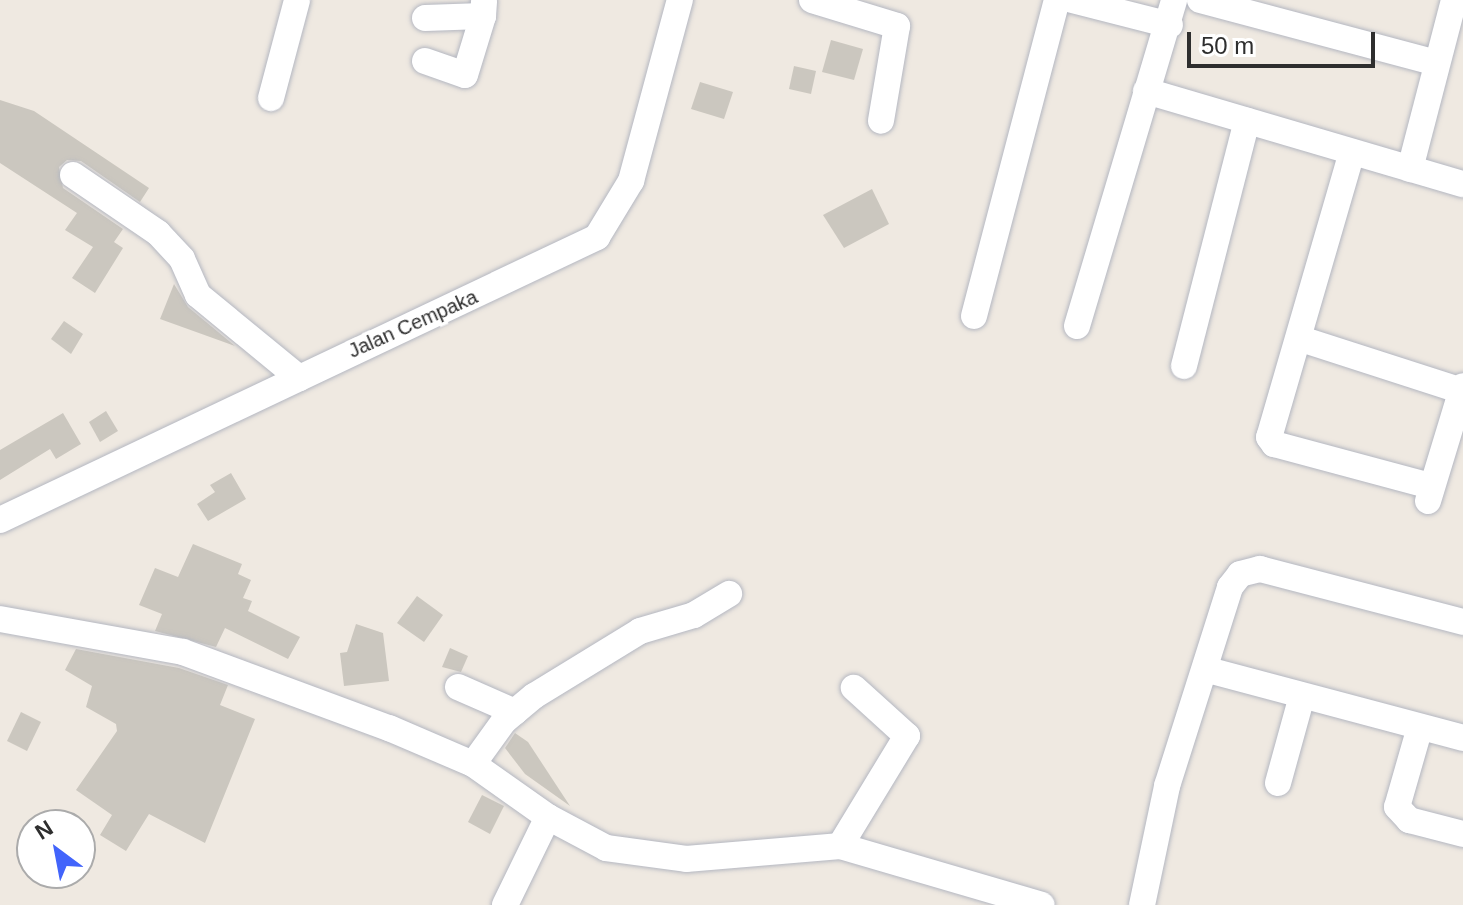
<!DOCTYPE html>
<style>
body{margin:0}
#map{position:relative;width:1463px;height:905px;overflow:hidden;background:#efe9e1;font-family:Arial,sans-serif}
div>[style]{position:absolute}
.building>*{inset:0;background:#cbc7bf}
.roads{filter:drop-shadow(0 0 2px #b4b7c1) drop-shadow(0 0 2px #b4b7c1)}
.street>*{height:26px;margin:-13px;padding:0 13px;transform-origin:13px;border-radius:13px;background:#fff}
span{translate:-50% -50%;white-space:nowrap;text-align:center;line-height:1.15;-webkit-text-stroke:7px #fff;paint-order:stroke}
.street-label{font-size:20px;color:#2e2e2e}
.north{position:absolute;left:16px;top:809px;width:80px;height:80px;box-sizing:border-box;background:#fff;border:2px solid #ababab;border-radius:50%;rotate:328deg;font-size:22px;font-weight:700;line-height:32px;text-align:center;color:#2e2e2e}
.north::after{content:'';display:block;margin:auto;width:28px;height:36px;background:#4264fb;clip-path:polygon(50% 0,100% 100%,50% 72%,0 100%)}
.scale{position:absolute;left:1187px;top:32px;width:188px;height:36px;box-sizing:border-box;border:4px solid #2e2e2e;border-top:0;padding-left:10px;font-size:24px;line-height:28px;white-space:nowrap;color:#2e2e2e;-webkit-text-stroke:6px #fff;paint-order:stroke}
</style>
<div id="map">
<div class="building">
<i style="clip-path:polygon(831px 40px,863px 49px,854px 80px,822px 72px)"></i>
<i style="clip-path:polygon(794px 66px,816px 71px,811px 94px,789px 89px)"></i>
<i style="clip-path:polygon(700px 82px,733px 92px,724px 119px,691px 109px)"></i>
<i style="clip-path:polygon(0 100px,34px 111px,149px 188px,140px 202px,81px 161px,67px 160px,59px 167px,63px 188px,123px 229px,114px 242px,123px 248px,95px 293px,72px 278px,93px 247px,65px 230px,77px 213px,0 163px)"></i>
<i style="clip-path:polygon(872px 189px,889px 224px,844px 248px,823px 215px)"></i>
<i style="clip-path:polygon(174px 284px,188px 307px,235px 346px,160px 319px)"></i>
<i style="clip-path:polygon(64px 321px,83px 334px,71px 354px,51px 339px)"></i>
<i style="clip-path:polygon(106px 411px,118px 431px,100px 442px,89px 422px)"></i>
<i style="clip-path:polygon(63px 413px,81px 444px,56px 459px,50px 449px,0 480px,0 450px)"></i>
<i style="clip-path:polygon(231px 473px,246px 499px,208px 521px,197px 504px,215px 492px,210px 485px)"></i>
<i style="clip-path:polygon(193px 544px,242px 564px,238px 574px,251px 580px,243px 598px,252px 601px,248px 611px,300px 637px,288px 659px,225px 628px,216px 647px,155px 631px,162px 614px,139px 605px,155px 568px,178px 577px)"></i>
<i style="clip-path:polygon(417px 596px,443px 615px,424px 642px,397px 623px)"></i>
<i style="clip-path:polygon(356px 624px,383px 633px,389px 681px,344px 686px,340px 653px,347px 652px)"></i>
<i style="clip-path:polygon(450px 648px,468px 656px,461px 672px,442px 667px)"></i>
<i style="clip-path:polygon(76px 649px,179px 668px,228px 685px,220px 705px,255px 719px,205px 843px,149px 814px,126px 851px,100px 835px,112px 815px,76px 790px,117px 731px,116px 724px,86px 707px,92px 686px,65px 670px)"></i>
<i style="clip-path:polygon(21px 712px,41px 722px,27px 751px,7px 741px)"></i>
<i style="clip-path:polygon(515px 733px,528px 742px,570px 806px,525px 774px,505px 748px)"></i>
<i style="clip-path:polygon(482px 795px,504px 806px,490px 834px,468px 822px)"></i>
</div>
<div class="roads">
<div class="street">
<i style="left:812px;top:0;width:89px;rotate:17deg"></i>
<i style="left:897px;top:26px;width:96px;rotate:99.6deg"></i>
<i style="left:1072px;top:0;width:101px;rotate:14.3deg"></i>
<i style="left:1200px;top:0;width:245px;rotate:14.9deg"></i>
<i style="left:425px;top:18px;width:58px;rotate:-2deg"></i>
<i style="left:483px;top:16px;width:15px;rotate:-86deg"></i>
<i style="left:425px;top:61px;width:42px;rotate:19.3deg"></i>
<i style="left:465px;top:75px;width:62px;rotate:-73deg"></i>
<i style="left:1146px;top:91px;width:330px;rotate:16.4deg"></i>
<i style="left:271px;top:98px;width:101px;rotate:-75.1deg"></i>
<i style="left:1352px;top:152px;width:297px;rotate:106.2deg"></i>
<i style="left:1269px;top:437px;width:9px;rotate:54deg"></i>
<i style="left:1274px;top:444px;width:163px;rotate:15deg"></i>
<i style="left:1410px;top:169px;width:175px;rotate:-75.4deg"></i>
<i style="left:73px;top:175px;width:103px;rotate:34.3deg"></i>
<i style="left:158px;top:233px;width:35px;rotate:47deg"></i>
<i style="left:182px;top:259px;width:39px;rotate:66deg"></i>
<i style="left:198px;top:295px;width:131px;rotate:39.4deg"></i>
<i style="left:974px;top:316px;width:327px;rotate:-75.3deg"></i>
<i style="left:1077px;top:326px;width:340px;rotate:-73.4deg"></i>
<i style="left:1301px;top:339px;width:169px;rotate:17.9deg"></i>
<i style="left:1184px;top:366px;width:253px;rotate:-75.6deg"></i>
<i style="left:1428px;top:501px;width:120px;rotate:-73.1deg"></i>
<i style="left:0;top:520px;width:661px;rotate:-25.36deg"></i>
<i style="left:597px;top:237px;width:66px;rotate:-58.7deg"></i>
<i style="left:631px;top:181px;width:188px;rotate:-74.9deg"></i>
<i style="left:0;top:619px;width:186px;rotate:10.2deg"></i>
<i style="left:183px;top:652px;width:220px;rotate:20.3deg"></i>
<i style="left:389px;top:728px;width:91px;rotate:23.2deg"></i>
<i style="left:473px;top:764px;width:92px;rotate:35.2deg"></i>
<i style="left:548px;top:817px;width:66px;rotate:28.1deg"></i>
<i style="left:606px;top:848px;width:81px;rotate:7.8deg"></i>
<i style="left:686px;top:859px;width:155px;rotate:-4.8deg"></i>
<i style="left:840px;top:846px;width:210px;rotate:16.3deg"></i>
<i style="left:1208px;top:670px;width:264px;rotate:14.9deg"></i>
<i style="left:458px;top:687px;width:62px;rotate:23.7deg"></i>
<i style="left:1420px;top:727px;width:83px;rotate:106deg"></i>
<i style="left:1397px;top:807px;width:18px;rotate:47deg"></i>
<i style="left:1409px;top:820px;width:56px;rotate:14.5deg"></i>
<i style="left:473px;top:764px;width:53px;rotate:-54.2deg"></i>
<i style="left:504px;top:721px;width:39px;rotate:-40deg"></i>
<i style="left:534px;top:696px;width:124px;rotate:-31.5deg"></i>
<i style="left:640px;top:631px;width:56px;rotate:-16.5deg"></i>
<i style="left:694px;top:615px;width:41px;rotate:-31deg"></i>
<i style="left:1278px;top:783px;width:90px;rotate:-74.6deg"></i>
<i style="left:840px;top:846px;width:129px;rotate:-58.7deg"></i>
<i style="left:907px;top:736px;width:72px;rotate:-137.8deg"></i>
<i style="left:505px;top:905px;width:98px;rotate:-64deg"></i>
<i style="left:1142px;top:905px;width:122px;rotate:-78.1deg"></i>
<i style="left:1167px;top:786px;width:209px;rotate:-72.4deg"></i>
<i style="left:1230px;top:587px;width:16px;rotate:-52deg"></i>
<i style="left:1240px;top:574px;width:21px;rotate:-14deg"></i>
<i style="left:1260px;top:569px;width:210px;rotate:14.6deg"></i>
</div>
</div>
<div class="street-label">
<span style="left:413px;top:324px;rotate:-24deg">Jalan Cempaka</span>
</div>
<div class="north">N</div>
<div class="scale">50 m</div>
</div>
